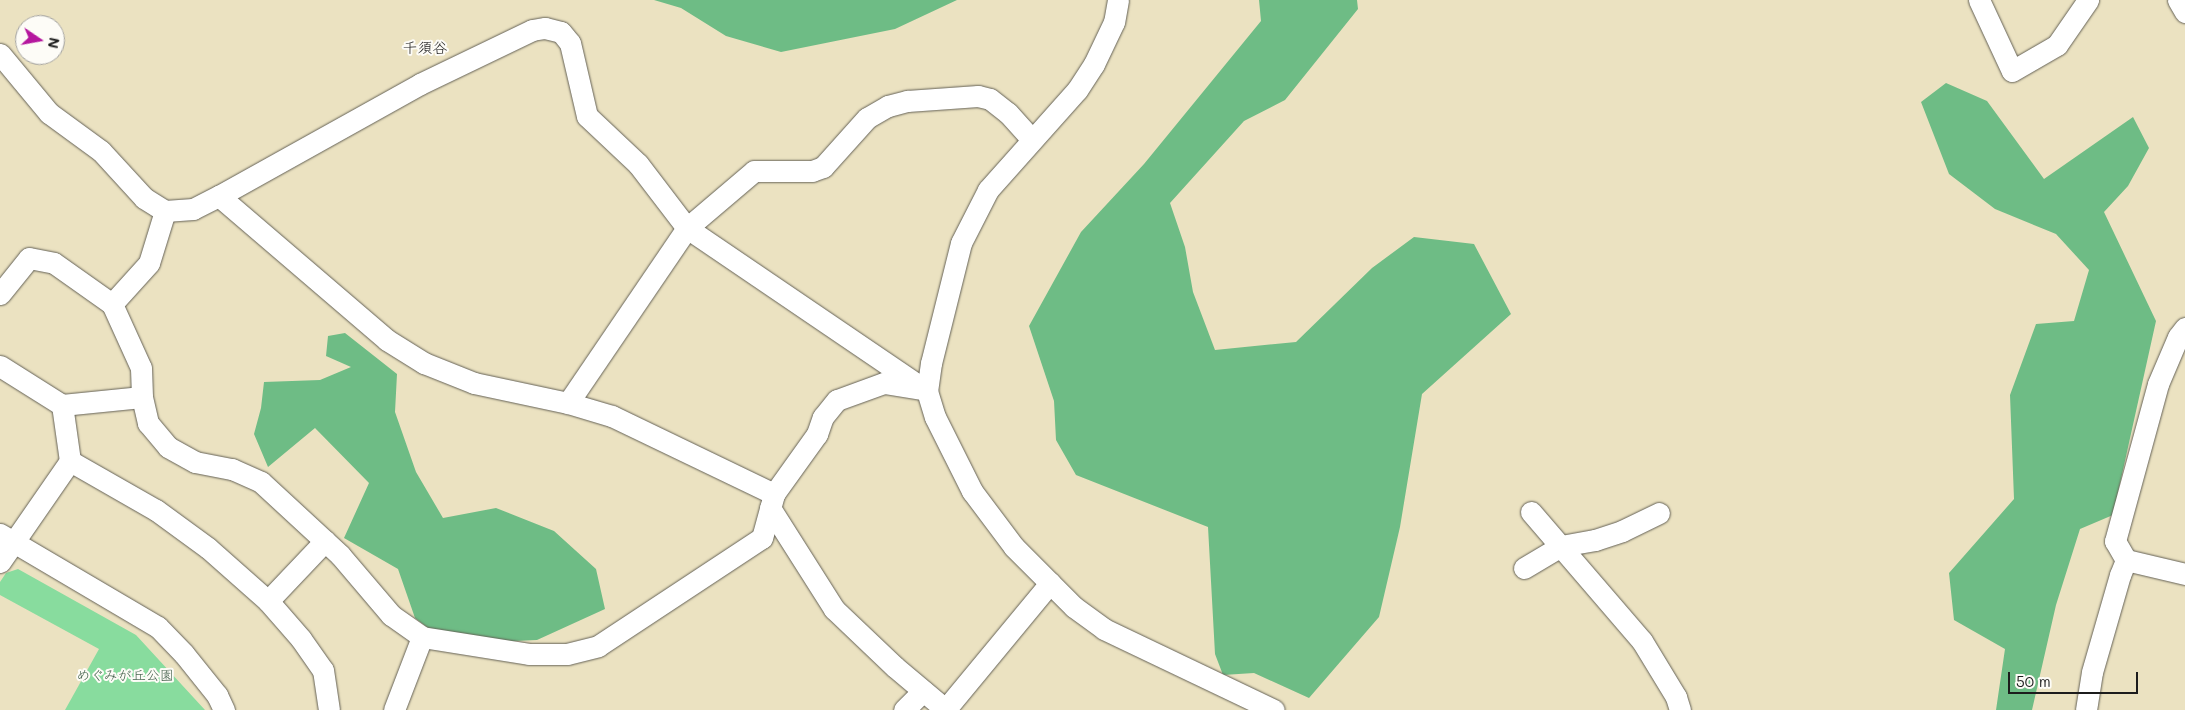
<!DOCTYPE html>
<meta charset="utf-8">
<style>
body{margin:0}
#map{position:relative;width:2185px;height:710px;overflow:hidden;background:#ebe2c1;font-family:Mali,"Klee One",sans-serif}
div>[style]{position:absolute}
.green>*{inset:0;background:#88dc9e}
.forest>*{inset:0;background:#6ebc85}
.roads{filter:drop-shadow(0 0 1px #646156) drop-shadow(0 0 1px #646156)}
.minor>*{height:21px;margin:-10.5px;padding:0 10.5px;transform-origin:10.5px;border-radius:10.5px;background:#fff}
span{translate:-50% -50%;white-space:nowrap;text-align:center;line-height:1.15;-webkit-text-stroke:4px #fdfcf7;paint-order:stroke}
.park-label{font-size:14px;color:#425f4a}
.neighbourhood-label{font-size:15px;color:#1c1c1c}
.north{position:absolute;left:15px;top:15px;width:50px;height:50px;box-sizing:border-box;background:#fdfcf7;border:1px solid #a3a29f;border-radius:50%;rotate:102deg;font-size:14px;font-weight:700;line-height:20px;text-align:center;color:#1c1c1c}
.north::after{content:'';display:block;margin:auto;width:18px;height:22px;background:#b5179e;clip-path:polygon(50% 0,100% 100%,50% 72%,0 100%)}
.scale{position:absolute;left:2008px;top:672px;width:130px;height:22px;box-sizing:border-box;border:2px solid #1c1c1c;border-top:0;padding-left:6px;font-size:15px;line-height:18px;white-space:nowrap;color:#1c1c1c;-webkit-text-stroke:4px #fdfcf7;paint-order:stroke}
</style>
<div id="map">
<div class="green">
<i style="clip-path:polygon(18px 569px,136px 635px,205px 710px,65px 710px,99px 649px,0 595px,0 582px,6px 573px)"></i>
</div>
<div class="forest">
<i style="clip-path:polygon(654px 0,957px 0,895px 29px,781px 52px,726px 36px,681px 8px)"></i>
<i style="clip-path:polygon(1259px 0,1357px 0,1358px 9px,1285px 100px,1244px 121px,1170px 203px,1185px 247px,1193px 292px,1215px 350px,1296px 342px,1372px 268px,1414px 237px,1474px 244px,1511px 314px,1422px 394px,1400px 527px,1379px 617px,1309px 698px,1254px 673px,1223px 675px,1215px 654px,1208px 527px,1076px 475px,1056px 440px,1054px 401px,1029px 326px,1081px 232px,1144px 164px,1261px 21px)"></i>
<i style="clip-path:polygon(1946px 83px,1987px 101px,2044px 179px,2133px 117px,2149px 148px,2128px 186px,2104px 212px,2156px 321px,2113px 515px,2080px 529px,2056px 605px,2032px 710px,1996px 710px,2005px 649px,1954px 620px,1949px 573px,2014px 499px,2010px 395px,2036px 324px,2074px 321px,2089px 270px,2056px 234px,1995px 209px,1949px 174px,1921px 102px)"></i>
<i style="clip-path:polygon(345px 333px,397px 374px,395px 412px,416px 472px,443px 518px,496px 508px,554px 531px,596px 569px,605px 609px,537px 640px,449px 644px,415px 618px,398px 569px,344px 538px,369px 483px,315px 428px,268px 467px,254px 434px,261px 408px,264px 382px,320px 380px,351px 367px,326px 356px,328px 336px)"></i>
</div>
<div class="roads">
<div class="minor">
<i style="left:1118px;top:0;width:22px;rotate:100deg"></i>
<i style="left:1114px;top:22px;width:47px;rotate:115.5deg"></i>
<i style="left:1094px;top:64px;width:31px;rotate:123deg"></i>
<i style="left:1077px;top:90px;width:134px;rotate:131.7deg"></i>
<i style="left:988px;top:190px;width:59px;rotate:117deg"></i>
<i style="left:961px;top:243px;width:124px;rotate:104deg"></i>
<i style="left:931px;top:363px;width:28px;rotate:98deg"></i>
<i style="left:927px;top:391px;width:27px;rotate:73deg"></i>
<i style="left:935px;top:417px;width:83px;rotate:63.4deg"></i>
<i style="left:972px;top:491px;width:70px;rotate:53.1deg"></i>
<i style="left:1014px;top:547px;width:85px;rotate:45deg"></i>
<i style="left:1074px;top:607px;width:37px;rotate:36deg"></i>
<i style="left:1104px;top:629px;width:188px;rotate:25.5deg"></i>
<i style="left:1979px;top:0;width:78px;rotate:65.1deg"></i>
<i style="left:2012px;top:71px;width:52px;rotate:-30deg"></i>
<i style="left:2057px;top:45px;width:55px;rotate:-55.4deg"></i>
<i style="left:2178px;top:0;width:14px;rotate:60deg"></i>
<i style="left:0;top:54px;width:77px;rotate:50.3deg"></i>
<i style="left:49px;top:113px;width:64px;rotate:36.2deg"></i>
<i style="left:101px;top:151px;width:64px;rotate:47.5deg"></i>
<i style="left:144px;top:198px;width:25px;rotate:32deg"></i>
<i style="left:165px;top:211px;width:28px;rotate:-4deg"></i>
<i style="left:193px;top:209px;width:29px;rotate:-27deg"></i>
<i style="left:219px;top:196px;width:230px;rotate:-29.1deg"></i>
<i style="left:420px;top:84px;width:124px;rotate:-25.7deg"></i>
<i style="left:532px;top:30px;width:13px;rotate:-9deg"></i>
<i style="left:545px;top:28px;width:16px;rotate:14deg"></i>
<i style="left:561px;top:32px;width:14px;rotate:51deg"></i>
<i style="left:570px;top:43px;width:75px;rotate:76.9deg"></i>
<i style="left:587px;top:116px;width:70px;rotate:43.3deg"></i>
<i style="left:638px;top:164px;width:81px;rotate:52.6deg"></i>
<i style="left:687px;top:228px;width:290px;rotate:34.2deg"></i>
<i style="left:219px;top:196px;width:221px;rotate:40.6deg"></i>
<i style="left:387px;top:340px;width:44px;rotate:31.9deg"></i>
<i style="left:424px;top:363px;width:54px;rotate:21.8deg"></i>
<i style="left:474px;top:383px;width:96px;rotate:12deg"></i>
<i style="left:568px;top:403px;width:46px;rotate:16.5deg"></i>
<i style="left:612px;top:416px;width:180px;rotate:25.7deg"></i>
<i style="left:0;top:294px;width:46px;rotate:-51.1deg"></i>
<i style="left:29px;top:258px;width:25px;rotate:11deg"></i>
<i style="left:54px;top:263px;width:71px;rotate:35.3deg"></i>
<i style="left:112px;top:304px;width:70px;rotate:65.6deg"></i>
<i style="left:141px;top:368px;width:29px;rotate:88deg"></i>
<i style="left:142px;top:397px;width:27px;rotate:77deg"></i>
<i style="left:148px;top:423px;width:31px;rotate:50deg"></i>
<i style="left:168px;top:447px;width:31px;rotate:29deg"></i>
<i style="left:195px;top:462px;width:38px;rotate:11deg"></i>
<i style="left:232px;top:469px;width:32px;rotate:24deg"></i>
<i style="left:261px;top:482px;width:108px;rotate:42.7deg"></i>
<i style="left:340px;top:555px;width:79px;rotate:49.6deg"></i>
<i style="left:391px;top:615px;width:38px;rotate:35deg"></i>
<i style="left:422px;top:637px;width:78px;rotate:111deg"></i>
<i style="left:112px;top:304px;width:55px;rotate:-47.9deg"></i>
<i style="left:149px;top:263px;width:54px;rotate:-72.9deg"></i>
<i style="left:2185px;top:328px;width:11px;rotate:128deg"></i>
<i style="left:2178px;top:337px;width:51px;rotate:113.1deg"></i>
<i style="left:2158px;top:384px;width:163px;rotate:105.3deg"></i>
<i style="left:2115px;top:541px;width:22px;rotate:60deg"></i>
<i style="left:2126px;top:560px;width:61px;rotate:13.3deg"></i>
<i style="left:0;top:366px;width:73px;rotate:32.2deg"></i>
<i style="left:62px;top:405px;width:80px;rotate:-5.7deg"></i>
<i style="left:568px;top:403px;width:212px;rotate:-55.8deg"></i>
<i style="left:687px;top:228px;width:88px;rotate:-40.4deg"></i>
<i style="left:754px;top:171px;width:58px"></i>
<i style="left:812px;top:171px;width:12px;rotate:-20deg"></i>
<i style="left:823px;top:167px;width:66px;rotate:-48.1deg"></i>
<i style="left:867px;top:118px;width:24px;rotate:-30deg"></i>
<i style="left:888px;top:106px;width:20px;rotate:-15deg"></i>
<i style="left:907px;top:101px;width:71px;rotate:-4deg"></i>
<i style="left:978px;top:96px;width:12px;rotate:14deg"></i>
<i style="left:990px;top:99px;width:23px;rotate:38deg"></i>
<i style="left:1008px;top:113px;width:36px;rotate:48deg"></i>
<i style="left:70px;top:461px;width:99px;rotate:29.7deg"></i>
<i style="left:156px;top:510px;width:64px;rotate:36.2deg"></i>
<i style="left:208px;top:548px;width:80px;rotate:41.5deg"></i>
<i style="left:268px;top:601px;width:50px;rotate:49deg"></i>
<i style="left:301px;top:639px;width:38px;rotate:55deg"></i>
<i style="left:323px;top:670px;width:40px;rotate:81.5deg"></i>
<i style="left:770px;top:508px;width:120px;rotate:57.6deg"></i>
<i style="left:834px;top:609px;width:84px;rotate:43.6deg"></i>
<i style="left:895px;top:667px;width:67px;rotate:40.1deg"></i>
<i style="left:1531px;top:512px;width:170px;rotate:49.3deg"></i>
<i style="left:1642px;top:641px;width:66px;rotate:58.7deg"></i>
<i style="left:1676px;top:697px;width:14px;rotate:73deg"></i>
<i style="left:0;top:534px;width:183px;rotate:30.5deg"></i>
<i style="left:158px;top:627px;width:37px;rotate:46deg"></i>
<i style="left:184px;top:654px;width:53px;rotate:51.2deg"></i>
<i style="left:217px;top:695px;width:17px;rotate:65deg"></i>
<i style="left:0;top:562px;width:123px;rotate:-55.3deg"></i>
<i style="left:70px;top:461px;width:57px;rotate:-98.1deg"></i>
<i style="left:1524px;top:568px;width:43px;rotate:-30.7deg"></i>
<i style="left:1561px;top:546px;width:35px;rotate:-10deg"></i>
<i style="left:1595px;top:540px;width:28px;rotate:-18deg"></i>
<i style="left:1622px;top:531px;width:41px;rotate:-25.9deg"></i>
<i style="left:268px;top:601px;width:83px;rotate:-46.5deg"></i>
<i style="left:422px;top:637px;width:108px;rotate:9deg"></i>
<i style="left:529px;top:654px;width:38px"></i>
<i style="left:567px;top:654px;width:32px;rotate:-14deg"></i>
<i style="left:598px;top:646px;width:196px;rotate:-33.4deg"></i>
<i style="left:762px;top:538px;width:46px;rotate:-74.7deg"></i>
<i style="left:774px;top:494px;width:74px;rotate:-54.4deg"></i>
<i style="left:817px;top:434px;width:18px;rotate:-71deg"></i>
<i style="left:823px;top:417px;width:22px;rotate:-51deg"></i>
<i style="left:837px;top:400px;width:50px;rotate:-19.9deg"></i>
<i style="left:884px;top:383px;width:36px;rotate:9deg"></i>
<i style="left:904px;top:710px;width:27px;rotate:-45deg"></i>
<i style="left:945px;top:710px;width:165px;rotate:-50.4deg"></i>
<i style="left:2086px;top:710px;width:38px;rotate:-81deg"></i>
<i style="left:2092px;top:672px;width:101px;rotate:-73.9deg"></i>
<i style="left:2120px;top:575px;width:16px;rotate:-68deg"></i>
</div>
</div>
<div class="park-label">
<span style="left:125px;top:675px">めぐみが丘公園</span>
</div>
<div class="neighbourhood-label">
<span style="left:425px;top:48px">千須谷</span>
</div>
<div class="north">N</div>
<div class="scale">50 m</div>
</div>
